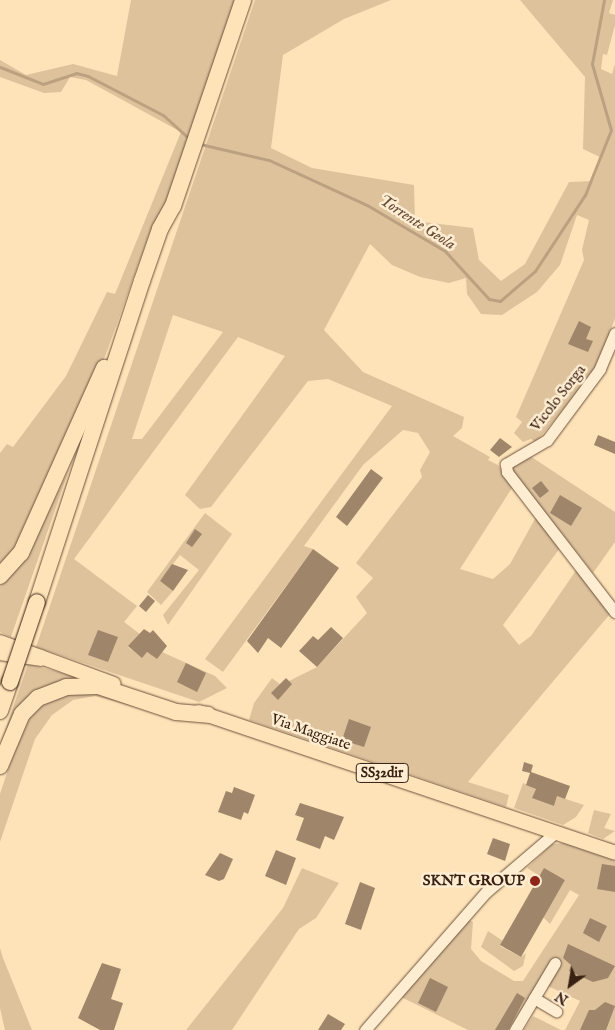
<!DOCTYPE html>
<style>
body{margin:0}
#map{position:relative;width:615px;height:1030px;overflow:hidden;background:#ffe3b8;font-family:"IM FELL English",serif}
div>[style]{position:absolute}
.green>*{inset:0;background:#ddc29c}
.stream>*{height:3px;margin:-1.5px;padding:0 1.5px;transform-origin:1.5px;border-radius:1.5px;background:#bba180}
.building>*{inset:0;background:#9f8569}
.roads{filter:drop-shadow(0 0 1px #6a513c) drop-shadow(0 0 1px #6a513c)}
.minor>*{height:11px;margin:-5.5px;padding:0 5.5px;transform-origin:5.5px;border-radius:5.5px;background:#ffedd1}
.major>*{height:14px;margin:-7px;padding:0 7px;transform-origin:7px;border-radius:7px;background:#ffe3b8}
.highway>*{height:16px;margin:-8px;padding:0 8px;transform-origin:8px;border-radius:8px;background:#ffe3b8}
.bridges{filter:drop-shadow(0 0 1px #382013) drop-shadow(0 0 1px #382013)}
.highway-bridge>*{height:16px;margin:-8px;padding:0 8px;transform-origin:8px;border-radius:8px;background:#ffe3b8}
.dots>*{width:14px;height:14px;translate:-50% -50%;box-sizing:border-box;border:2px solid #ffedd1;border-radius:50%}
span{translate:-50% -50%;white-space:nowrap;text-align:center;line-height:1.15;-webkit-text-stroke:5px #ffedd1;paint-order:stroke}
.shield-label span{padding:1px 4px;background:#ffedd1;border:1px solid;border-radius:4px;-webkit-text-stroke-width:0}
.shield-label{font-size:14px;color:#382013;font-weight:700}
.street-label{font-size:15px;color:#382013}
.poi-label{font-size:15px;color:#382013;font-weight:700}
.right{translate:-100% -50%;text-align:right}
.water-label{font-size:16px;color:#664d39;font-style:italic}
.north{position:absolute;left:545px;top:960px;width:50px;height:50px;-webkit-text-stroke:4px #ffedd1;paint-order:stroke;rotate:212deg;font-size:14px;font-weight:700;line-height:20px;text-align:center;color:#382013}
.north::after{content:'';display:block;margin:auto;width:18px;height:22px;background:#382013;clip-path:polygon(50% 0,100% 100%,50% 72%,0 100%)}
</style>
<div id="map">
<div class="green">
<i style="clip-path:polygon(131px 0,237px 0,166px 204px,150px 232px,106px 354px,19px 546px,0 571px,0 453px,7px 444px,13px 447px,66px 376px,107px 292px,115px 294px,181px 132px,86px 80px,70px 77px,61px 92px,44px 93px,0 77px,0 60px,26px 75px,73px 64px,117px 76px)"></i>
<i style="clip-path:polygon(evenodd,255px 0,391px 0,344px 19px,283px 55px,271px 148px,312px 168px,414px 185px,415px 221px,473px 228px,479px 260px,501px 281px,525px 264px,569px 182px,593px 181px,602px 158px,583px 149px,585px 77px,520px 0,613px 0,609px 13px,615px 15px,615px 25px,607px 55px,603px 54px,601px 69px,612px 74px,615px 64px,615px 319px,595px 369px,557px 417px,536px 442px,531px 439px,523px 442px,514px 433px,522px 422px,516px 417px,584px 260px,582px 250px,589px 220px,577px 215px,560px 265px,537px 292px,502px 315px,481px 314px,467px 294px,466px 278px,449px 283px,420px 277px,392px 265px,370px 244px,324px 330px,363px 372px,464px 417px,462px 428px,453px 436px,490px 457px,488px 460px,498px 465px,512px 488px,460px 569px,493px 579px,510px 564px,536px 517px,560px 548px,503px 625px,519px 645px,531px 636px,577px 569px,610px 614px,468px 782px,509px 795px,506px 807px,249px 720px,254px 703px,272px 678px,281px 685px,317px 667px,367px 613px,356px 597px,373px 578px,356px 563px,422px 477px,420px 470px,430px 452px,418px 433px,403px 430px,363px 465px,304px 546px,313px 549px,223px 672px,205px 659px,392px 406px,328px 379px,308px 381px,211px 507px,200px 509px,185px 495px,285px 356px,238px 337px,74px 559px,137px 606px,124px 622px,140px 634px,128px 647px,142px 657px,147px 652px,157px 659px,162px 652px,215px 676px,227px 688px,199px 702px,36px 647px,255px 0,173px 315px,223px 332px,142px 439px,132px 439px,173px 315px)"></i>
<i style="clip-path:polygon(530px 456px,615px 512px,615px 542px,593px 573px,511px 469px)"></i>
<i style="clip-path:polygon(70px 467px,11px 637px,0 632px,0 586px,27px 557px)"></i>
<i style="clip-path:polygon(205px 513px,232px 534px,168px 625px,163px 615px,199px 570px,180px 555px,160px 581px,173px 591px,161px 605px,147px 592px)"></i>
<i style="clip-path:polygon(28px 664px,77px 677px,76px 681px,59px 683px,0 745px)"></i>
<i style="clip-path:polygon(65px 693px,103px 694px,157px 713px,95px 696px,73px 700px,52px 715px,35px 739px,0 842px,0 794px,20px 733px,29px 715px,45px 701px)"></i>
<i style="clip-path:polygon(523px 783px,536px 789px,533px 798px,554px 806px,557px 796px,584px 805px,576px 817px,563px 825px,514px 808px)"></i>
<i style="clip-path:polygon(594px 810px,611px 814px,604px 828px,615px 831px,603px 839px,588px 833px)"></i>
<i style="clip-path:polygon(566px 843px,615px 861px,615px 1030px,565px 1030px,580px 1001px,539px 982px,510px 1030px,468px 1030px,399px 996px,469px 920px,473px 922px,471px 949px,481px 961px,514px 981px,523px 981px,579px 895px,570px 890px,550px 924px,543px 917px,565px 880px,544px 869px,540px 876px,527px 868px,552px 844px)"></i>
<i style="clip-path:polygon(302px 868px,339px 883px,316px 918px,299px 929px,232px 1030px,186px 1030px,283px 908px)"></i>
<i style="clip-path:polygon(488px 931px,503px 941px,500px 946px,521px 957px,526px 953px,523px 966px,514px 971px,481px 947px)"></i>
<i style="clip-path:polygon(0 948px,3px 958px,32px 1030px,5px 1030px,0 1008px)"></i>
<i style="clip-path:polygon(533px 1016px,561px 1030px,524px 1030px)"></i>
</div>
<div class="stream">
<i style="left:0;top:67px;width:46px;rotate:21.6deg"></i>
<i style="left:43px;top:84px;width:35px;rotate:-18deg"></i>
<i style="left:76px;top:73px;width:12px;rotate:14deg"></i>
<i style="left:88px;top:76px;width:85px;rotate:27.5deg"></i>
<i style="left:163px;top:115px;width:36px;rotate:42deg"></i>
<i style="left:200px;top:144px;width:71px;rotate:13.1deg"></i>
<i style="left:269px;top:160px;width:108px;rotate:24.7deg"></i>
<i style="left:367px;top:205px;width:91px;rotate:30.5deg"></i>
<i style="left:445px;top:251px;width:65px;rotate:47.5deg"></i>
<i style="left:489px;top:299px;width:11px;rotate:10deg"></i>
<i style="left:500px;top:301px;width:46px;rotate:-40.6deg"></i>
<i style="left:535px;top:271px;width:91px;rotate:-56.7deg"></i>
<i style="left:585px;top:195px;width:70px;rotate:-68.2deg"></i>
<i style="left:611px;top:130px;width:69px;rotate:-106.1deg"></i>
<i style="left:592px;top:64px;width:65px;rotate:-79.4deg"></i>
</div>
<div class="building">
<i style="clip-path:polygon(579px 321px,591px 327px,586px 339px,593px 341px,588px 352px,568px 344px)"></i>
<i style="clip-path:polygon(598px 435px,615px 442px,615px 454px,594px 445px)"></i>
<i style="clip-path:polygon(500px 438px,512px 447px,499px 457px,490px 450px)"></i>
<i style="clip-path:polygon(371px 469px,383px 478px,347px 526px,336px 517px)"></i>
<i style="clip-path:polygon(541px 481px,549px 491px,540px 498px,532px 488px)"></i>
<i style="clip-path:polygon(560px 495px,582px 508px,571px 526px,550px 513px)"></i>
<i style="clip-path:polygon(195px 529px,202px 534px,192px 547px,186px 543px)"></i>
<i style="clip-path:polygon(313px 549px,339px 568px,281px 648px,268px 638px,258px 653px,247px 641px)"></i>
<i style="clip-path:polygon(172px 564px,188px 570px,173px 591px,160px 581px)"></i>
<i style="clip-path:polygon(148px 595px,155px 601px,146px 612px,139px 606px)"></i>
<i style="clip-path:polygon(331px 627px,343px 638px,317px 667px,299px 651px,313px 636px,318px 640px)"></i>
<i style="clip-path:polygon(144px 629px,150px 633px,153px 630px,167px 646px,157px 659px,147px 652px,142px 658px,128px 646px)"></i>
<i style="clip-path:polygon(98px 630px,118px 637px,108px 662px,88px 655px)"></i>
<i style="clip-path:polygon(186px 663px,206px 673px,197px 692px,177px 682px)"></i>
<i style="clip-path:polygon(286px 678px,292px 684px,278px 700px,271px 693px)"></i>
<i style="clip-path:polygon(349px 719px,371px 727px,364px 747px,342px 740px)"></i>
<i style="clip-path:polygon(524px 762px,533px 765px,531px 772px,570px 786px,565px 799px,557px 796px,554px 806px,532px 798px,536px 789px,526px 785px,530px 773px,522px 771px)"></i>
<i style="clip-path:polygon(234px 787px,255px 795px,248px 814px,244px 812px,241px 820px,218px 812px,226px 791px,232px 793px)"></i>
<i style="clip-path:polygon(300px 803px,344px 817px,334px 840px,325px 836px,320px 849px,296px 840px,304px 818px,295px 815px)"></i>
<i style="clip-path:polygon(493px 838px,510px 844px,505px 861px,487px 854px)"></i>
<i style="clip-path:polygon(276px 850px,296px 858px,286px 885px,265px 876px)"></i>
<i style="clip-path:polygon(220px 853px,233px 859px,224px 879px,219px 881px,205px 875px)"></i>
<i style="clip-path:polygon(602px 864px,615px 866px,615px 892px,597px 889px)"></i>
<i style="clip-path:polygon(544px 868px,565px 880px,521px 957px,500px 945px)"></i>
<i style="clip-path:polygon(360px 882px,375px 888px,361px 930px,345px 924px)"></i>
<i style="clip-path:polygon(590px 918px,607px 926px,599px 942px,583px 933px)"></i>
<i style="clip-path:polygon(568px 944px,615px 966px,608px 978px,593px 982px,569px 971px,571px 965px,563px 958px)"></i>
<i style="clip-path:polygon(102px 963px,121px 969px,111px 999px,123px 1003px,114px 1030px,100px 1030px,78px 1018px)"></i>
<i style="clip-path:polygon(430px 978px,448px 987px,436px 1012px,418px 1003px)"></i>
<i style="clip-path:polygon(517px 993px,525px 998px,508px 1030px,495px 1030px)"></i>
<i style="clip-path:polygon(605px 1002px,615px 1006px,606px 1030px,580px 1030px,589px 1010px,595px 1010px)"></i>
<i style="clip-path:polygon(328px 1014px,345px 1024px,341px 1030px,318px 1030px)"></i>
</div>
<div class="roads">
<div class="minor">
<i style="left:615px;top:333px;width:39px;rotate:113deg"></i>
<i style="left:600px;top:369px;width:89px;rotate:126.7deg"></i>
<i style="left:547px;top:440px;width:48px;rotate:149.7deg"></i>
<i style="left:506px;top:464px;width:8px;rotate:83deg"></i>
<i style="left:507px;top:472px;width:177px;rotate:52.4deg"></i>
<i style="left:534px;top:998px;width:26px;rotate:31deg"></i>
<i style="left:365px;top:1030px;width:184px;rotate:-48.8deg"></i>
<i style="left:486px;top:892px;width:92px;rotate:-40.6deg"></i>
<i style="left:515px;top:1030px;width:78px;rotate:-59.2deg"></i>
</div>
<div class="major">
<i style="left:0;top:642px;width:121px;rotate:20.2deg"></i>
<i style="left:199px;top:712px;width:439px;rotate:18.7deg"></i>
</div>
<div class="highway">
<i style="left:0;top:576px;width:31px;rotate:-48deg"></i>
<i style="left:21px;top:553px;width:203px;rotate:-65.8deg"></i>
<i style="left:37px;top:602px;width:338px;rotate:-71.9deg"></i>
<i style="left:142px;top:281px;width:55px;rotate:-70.9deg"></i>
<i style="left:160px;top:229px;width:26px;rotate:-61deg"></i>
<i style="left:173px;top:206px;width:218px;rotate:-71.2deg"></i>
<i style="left:0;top:652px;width:41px;rotate:8.3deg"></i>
<i style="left:0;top:711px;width:31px;rotate:-71deg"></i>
<i style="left:0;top:766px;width:56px;rotate:-67.1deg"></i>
<i style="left:22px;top:714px;width:23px;rotate:-45deg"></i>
<i style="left:38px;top:698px;width:30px;rotate:-21deg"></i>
<i style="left:66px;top:687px;width:32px;rotate:-2deg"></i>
<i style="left:98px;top:686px;width:82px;rotate:18.4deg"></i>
<i style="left:176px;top:712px;width:32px;rotate:5deg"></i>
</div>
</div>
<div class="bridges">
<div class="highway-bridge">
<i style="left:10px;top:682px;width:84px;rotate:-71.4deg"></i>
</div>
</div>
<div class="dots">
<i style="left:535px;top:881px;background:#8f2418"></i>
</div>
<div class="shield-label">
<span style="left:382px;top:773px">SS32dir</span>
</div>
<div class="street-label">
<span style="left:558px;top:398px;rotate:-52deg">Vicolo Sorga</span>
<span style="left:311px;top:732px;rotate:19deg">Via Maggiate</span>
</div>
<div class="poi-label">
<span class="right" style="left:525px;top:881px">SKNT GROUP</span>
</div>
<div class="water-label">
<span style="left:417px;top:223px;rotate:33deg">Torrente Geola</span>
</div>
<div class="north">N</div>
</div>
